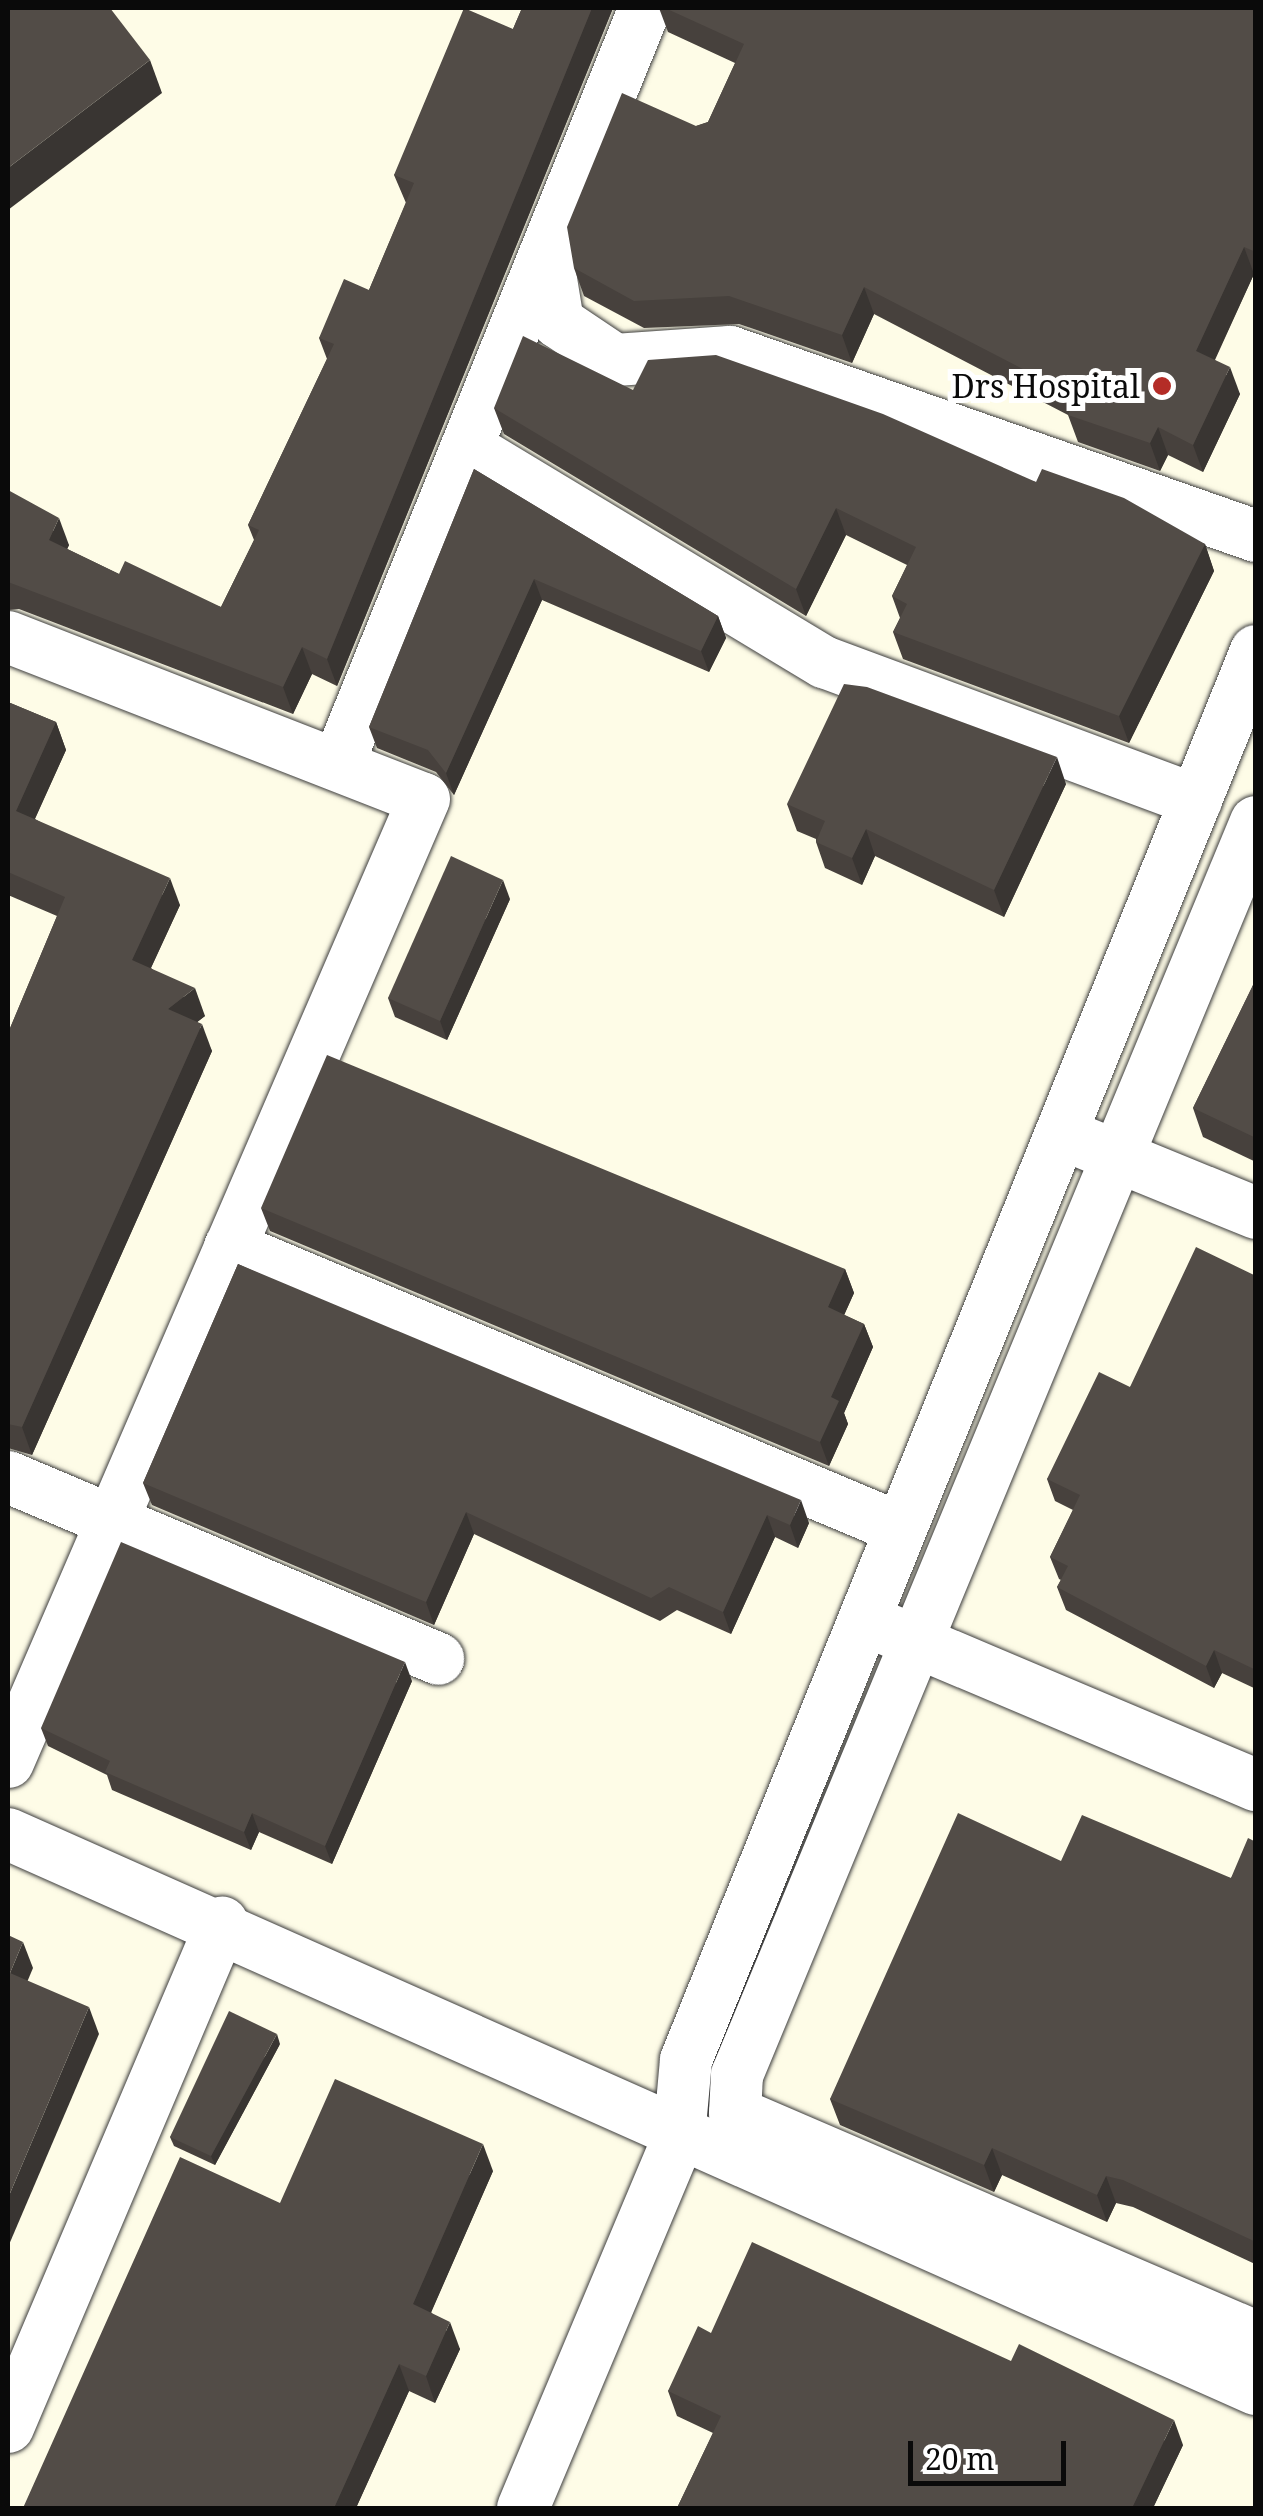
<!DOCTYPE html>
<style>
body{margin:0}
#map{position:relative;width:1263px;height:2516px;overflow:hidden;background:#fefce7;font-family:"Noto Serif",serif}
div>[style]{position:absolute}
.roads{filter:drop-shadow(0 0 2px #3d3d3d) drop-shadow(0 0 2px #3d3d3d)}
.minor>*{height:52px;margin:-26px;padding:0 26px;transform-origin:26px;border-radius:26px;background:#fff}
.wall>*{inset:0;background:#47413d}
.shaded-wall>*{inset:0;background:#393532}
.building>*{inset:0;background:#524c47}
.dots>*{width:28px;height:28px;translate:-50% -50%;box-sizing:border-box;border:5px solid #fff;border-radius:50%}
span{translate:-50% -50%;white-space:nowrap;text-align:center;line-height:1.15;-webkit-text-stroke:10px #fff;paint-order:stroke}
.poi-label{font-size:32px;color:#0a0a0a}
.right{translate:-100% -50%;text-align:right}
.frame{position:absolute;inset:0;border:10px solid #0a0a0a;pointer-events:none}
.scale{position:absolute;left:908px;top:2441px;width:158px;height:45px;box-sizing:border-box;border:5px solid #0a0a0a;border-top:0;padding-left:12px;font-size:30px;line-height:35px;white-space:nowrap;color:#0a0a0a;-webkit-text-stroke:8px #fff;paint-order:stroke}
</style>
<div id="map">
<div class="roads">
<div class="minor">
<i style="left:548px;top:261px;width:62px;rotate:80.7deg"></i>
<i style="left:558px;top:322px;width:69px;rotate:33.7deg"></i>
<i style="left:615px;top:360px;width:115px;rotate:-4deg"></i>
<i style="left:730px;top:352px;width:557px;rotate:19.28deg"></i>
<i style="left:467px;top:447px;width:417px;rotate:31.1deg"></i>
<i style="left:824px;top:662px;width:397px;rotate:20.4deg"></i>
<i style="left:8px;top:637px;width:446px;rotate:21.3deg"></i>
<i style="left:424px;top:799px;width:1049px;rotate:113.36deg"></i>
<i style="left:338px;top:764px;width:816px;rotate:-67.9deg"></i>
<i style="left:1256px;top:822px;width:1356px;rotate:112.5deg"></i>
<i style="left:737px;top:2075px;width:38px;rotate:93deg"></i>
<i style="left:735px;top:2113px;width:567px;rotate:23.26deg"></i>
<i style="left:1082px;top:1142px;width:188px;rotate:22.2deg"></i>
<i style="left:230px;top:1247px;width:726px;rotate:22.78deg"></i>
<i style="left:8px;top:1477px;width:467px;rotate:22.9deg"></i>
<i style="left:884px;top:1628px;width:404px;rotate:22.9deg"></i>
<i style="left:8px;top:1834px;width:1366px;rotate:23.98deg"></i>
<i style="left:8px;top:2427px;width:548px;rotate:-66.99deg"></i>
<i style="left:523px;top:2508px;width:402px;rotate:-67.2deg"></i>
<i style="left:679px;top:2137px;width:77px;rotate:-84.8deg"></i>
<i style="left:686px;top:2060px;width:1520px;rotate:-67.97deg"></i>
</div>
</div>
<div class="wall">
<i style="clip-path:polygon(522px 8px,613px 8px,337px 686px,312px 674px,293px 714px,19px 609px,8px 610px,8px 490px,69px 545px,67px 549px,119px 574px,221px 607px,254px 540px,248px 525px,327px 359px,319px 338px,369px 290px,406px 203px,394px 175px,513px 29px)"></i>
<i style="clip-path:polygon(659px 8px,1256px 8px,1256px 275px,1254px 274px,1215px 360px,1240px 394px,1203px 472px,1168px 455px,1160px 471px,1078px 442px,1068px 415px,874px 314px,852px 363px,739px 324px,644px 328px,584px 296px,574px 268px,696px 126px,708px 122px,735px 63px,668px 32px)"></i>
<i style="clip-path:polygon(633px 390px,1036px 482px,1205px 544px,1214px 571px,1129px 743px,903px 659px,893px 632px,900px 618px,892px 596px,907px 565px,846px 535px,806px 616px,504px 434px,494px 408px)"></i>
<i style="clip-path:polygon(474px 469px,718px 616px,726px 638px,709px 672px,542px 600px,454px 795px,436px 772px,377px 748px,369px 727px)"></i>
<i style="clip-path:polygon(8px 702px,56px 722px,66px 750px,35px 819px,180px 905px,151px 968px,205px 1016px,197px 1022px,212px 1051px,32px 1455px,8px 1448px,8px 1033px,57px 916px,8px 895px)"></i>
<i style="clip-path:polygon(1066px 784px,1004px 917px,875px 856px,862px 885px,825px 868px,816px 842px,816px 839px,797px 831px,787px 804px)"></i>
<i style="clip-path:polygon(510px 899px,447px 1040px,395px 1017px,388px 998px)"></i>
<i style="clip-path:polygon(1256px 979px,1256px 1162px,1203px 1137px,1193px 1108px)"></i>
<i style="clip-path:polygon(261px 1208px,845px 1269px,854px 1293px,844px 1315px,864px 1324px,873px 1347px,844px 1413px,848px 1424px,829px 1466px,270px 1231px)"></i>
<i style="clip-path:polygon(238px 1264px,809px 1523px,798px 1548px,775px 1537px,731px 1634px,677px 1610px,660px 1621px,474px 1534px,434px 1625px,152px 1505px,143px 1483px)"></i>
<i style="clip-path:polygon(1256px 1272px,1256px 1689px,1222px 1673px,1214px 1688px,1066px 1610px,1057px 1587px,1061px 1580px,1059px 1579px,1050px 1557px,1073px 1510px,1055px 1501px,1047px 1479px,1130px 1387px)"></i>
<i style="clip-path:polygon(412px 1681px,332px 1864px,259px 1832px,251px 1850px,112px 1790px,107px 1775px,48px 1746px,41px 1728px)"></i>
<i style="clip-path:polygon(1256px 1842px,1256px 2270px,1255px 2264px,1133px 2207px,1116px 2203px,1107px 2222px,1002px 2175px,994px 2192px,840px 2125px,830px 2099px,1061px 1861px,1231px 1878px)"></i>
<i style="clip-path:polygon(280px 2044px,215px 2165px,174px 2146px,170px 2137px)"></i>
<i style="clip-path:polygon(493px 2171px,431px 2312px,460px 2349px,435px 2403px,409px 2391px,356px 2508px,23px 2508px,280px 2203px)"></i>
<i style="clip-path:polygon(711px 2333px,1183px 2445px,1153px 2508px,677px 2508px,713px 2433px,677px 2416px,668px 2391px)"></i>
</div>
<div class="shaded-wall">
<i style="clip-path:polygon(592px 8px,613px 8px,337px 686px,327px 659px)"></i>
<i style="clip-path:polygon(150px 60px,162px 93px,8px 210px,8px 168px)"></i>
<i style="clip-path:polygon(1244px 247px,1254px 274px,1206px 378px,1196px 351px)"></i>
<i style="clip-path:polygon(864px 287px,874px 314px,852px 363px,842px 335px)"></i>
<i style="clip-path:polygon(1230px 367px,1240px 394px,1203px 472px,1193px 445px)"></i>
<i style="clip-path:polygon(1158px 427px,1168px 455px,1160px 471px,1150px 443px)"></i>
<i style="clip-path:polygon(836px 508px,846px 535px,806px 616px,796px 589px)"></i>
<i style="clip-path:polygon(59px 518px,69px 545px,59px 567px,49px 540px)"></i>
<i style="clip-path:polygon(1205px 544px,1214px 571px,1129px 743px,1119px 716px)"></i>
<i style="clip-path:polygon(534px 579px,542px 600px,454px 795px,446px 773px)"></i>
<i style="clip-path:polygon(718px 616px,726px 638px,709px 672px,701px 651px)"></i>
<i style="clip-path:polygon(302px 647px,312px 674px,293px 714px,283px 687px)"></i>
<i style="clip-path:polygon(56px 722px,66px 750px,26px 838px,16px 811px)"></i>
<i style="clip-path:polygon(1057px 757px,1066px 784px,1004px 917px,994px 890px)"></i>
<i style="clip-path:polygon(866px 829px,875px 856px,862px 885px,852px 858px)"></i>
<i style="clip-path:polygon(170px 878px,180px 905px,142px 987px,132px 960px)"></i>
<i style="clip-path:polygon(503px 880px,510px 899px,447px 1040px,440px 1021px)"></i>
<i style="clip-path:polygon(195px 988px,205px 1016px,178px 1037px,168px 1009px)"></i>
<i style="clip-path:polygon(202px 1024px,212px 1051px,32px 1455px,22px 1427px)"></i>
<i style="clip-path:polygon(845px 1269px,854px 1293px,837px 1331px,828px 1307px)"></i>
<i style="clip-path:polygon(864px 1324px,873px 1347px,844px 1413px,848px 1424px,829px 1466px,820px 1442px,831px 1397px)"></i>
<i style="clip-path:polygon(801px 1500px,809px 1523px,798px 1548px,790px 1525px)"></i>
<i style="clip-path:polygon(466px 1512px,474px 1534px,434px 1625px,426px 1602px)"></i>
<i style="clip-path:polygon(767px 1515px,775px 1537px,731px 1634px,723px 1612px)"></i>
<i style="clip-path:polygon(1214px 1650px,1222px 1673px,1214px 1688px,1206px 1666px)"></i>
<i style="clip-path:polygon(405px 1662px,412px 1681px,332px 1864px,325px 1846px)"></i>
<i style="clip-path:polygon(252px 1813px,259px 1832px,251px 1850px,244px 1832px)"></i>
<i style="clip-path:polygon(23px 1942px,33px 1968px,20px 1999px,10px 1973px)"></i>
<i style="clip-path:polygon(89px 2007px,99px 2034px,8px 2247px,8px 2198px)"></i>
<i style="clip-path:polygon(277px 2034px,280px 2044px,215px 2165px,211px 2156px)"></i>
<i style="clip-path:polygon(483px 2144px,493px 2171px,423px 2331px,413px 2304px)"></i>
<i style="clip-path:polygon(992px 2148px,1002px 2175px,994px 2192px,984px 2165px)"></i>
<i style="clip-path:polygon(1106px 2176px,1116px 2203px,1107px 2222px,1097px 2195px)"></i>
<i style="clip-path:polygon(450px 2322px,460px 2349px,435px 2403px,426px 2376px)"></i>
<i style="clip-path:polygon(399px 2364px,409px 2391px,356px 2508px,334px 2508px)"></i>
<i style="clip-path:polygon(1174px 2420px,1183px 2445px,1153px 2508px,1132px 2508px)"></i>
</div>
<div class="building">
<i style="clip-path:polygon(8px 8px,110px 8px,150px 60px,8px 168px)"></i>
<i style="clip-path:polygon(464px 8px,513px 29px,522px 8px,592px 8px,327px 659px,302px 647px,283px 687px,8px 582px,8px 490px,59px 518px,49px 540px,119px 574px,125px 561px,221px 607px,259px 530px,248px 525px,334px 344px,319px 338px,344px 279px,369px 290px,414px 183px,394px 175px)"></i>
<i style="clip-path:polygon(665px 8px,1256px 8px,1256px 252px,1244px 247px,1196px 351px,1230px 367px,1193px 445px,1158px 427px,1150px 443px,1068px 415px,1077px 397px,864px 287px,842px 335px,729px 296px,634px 301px,574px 268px,567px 227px,622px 93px,696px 126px,708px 122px,744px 44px)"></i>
<i style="clip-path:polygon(523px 336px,633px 390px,648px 360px,716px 355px,883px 414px,1036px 482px,1042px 469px,1124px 498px,1205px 544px,1119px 716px,893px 632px,907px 604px,892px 596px,916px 547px,836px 508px,796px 589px,494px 408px)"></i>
<i style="clip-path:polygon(474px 469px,718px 616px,701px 651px,534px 579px,446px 773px,428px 750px,369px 727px)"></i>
<i style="clip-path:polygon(844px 684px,867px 687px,1057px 757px,994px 890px,866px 829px,852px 858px,816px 842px,825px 821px,787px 804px)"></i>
<i style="clip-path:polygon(8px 702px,56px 722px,16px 811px,170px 878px,132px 960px,195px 988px,168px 1009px,202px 1024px,22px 1427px,8px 1424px,8px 1033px,65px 897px,8px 872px)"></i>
<i style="clip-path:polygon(451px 856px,503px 880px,440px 1021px,388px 998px)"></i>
<i style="clip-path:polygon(1256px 979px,1256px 1138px,1193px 1108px)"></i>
<i style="clip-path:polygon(327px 1055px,845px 1269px,828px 1307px,864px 1324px,831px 1397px,839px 1401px,820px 1442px,261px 1208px)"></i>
<i style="clip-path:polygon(1196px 1247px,1254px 1275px,1256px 1272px,1256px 1670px,1214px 1650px,1206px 1666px,1057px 1587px,1068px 1566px,1050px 1557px,1080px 1495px,1047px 1479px,1099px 1372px,1130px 1387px)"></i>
<i style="clip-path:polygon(238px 1264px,801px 1500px,790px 1525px,767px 1515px,723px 1612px,669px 1587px,651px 1598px,466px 1512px,426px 1602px,143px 1483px)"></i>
<i style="clip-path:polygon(121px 1542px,405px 1662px,325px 1846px,252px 1813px,244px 1832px,105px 1772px,110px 1761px,41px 1728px)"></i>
<i style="clip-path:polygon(958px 1813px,1061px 1861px,1082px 1815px,1231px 1878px,1248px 1838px,1256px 1842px,1256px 2242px,1123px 2180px,1106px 2176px,1097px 2195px,992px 2148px,984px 2165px,830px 2099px)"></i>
<i style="clip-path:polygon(8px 1935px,23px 1942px,10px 1973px,89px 2007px,8px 2198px)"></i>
<i style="clip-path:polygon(229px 2011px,277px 2034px,211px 2156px,170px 2137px)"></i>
<i style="clip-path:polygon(335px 2079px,483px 2144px,413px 2304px,450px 2322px,426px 2376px,399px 2364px,334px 2508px,23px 2508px,180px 2157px,280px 2203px)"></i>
<i style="clip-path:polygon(752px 2242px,1011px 2361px,1019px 2344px,1174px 2420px,1132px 2508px,677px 2508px,721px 2416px,668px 2391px,698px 2326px,711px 2333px)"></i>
</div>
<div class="dots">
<i style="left:1162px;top:386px;background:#b42c27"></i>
</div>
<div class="poi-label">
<span class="right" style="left:1140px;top:386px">Drs Hospital</span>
</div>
<div class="frame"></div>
<div class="scale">20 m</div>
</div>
